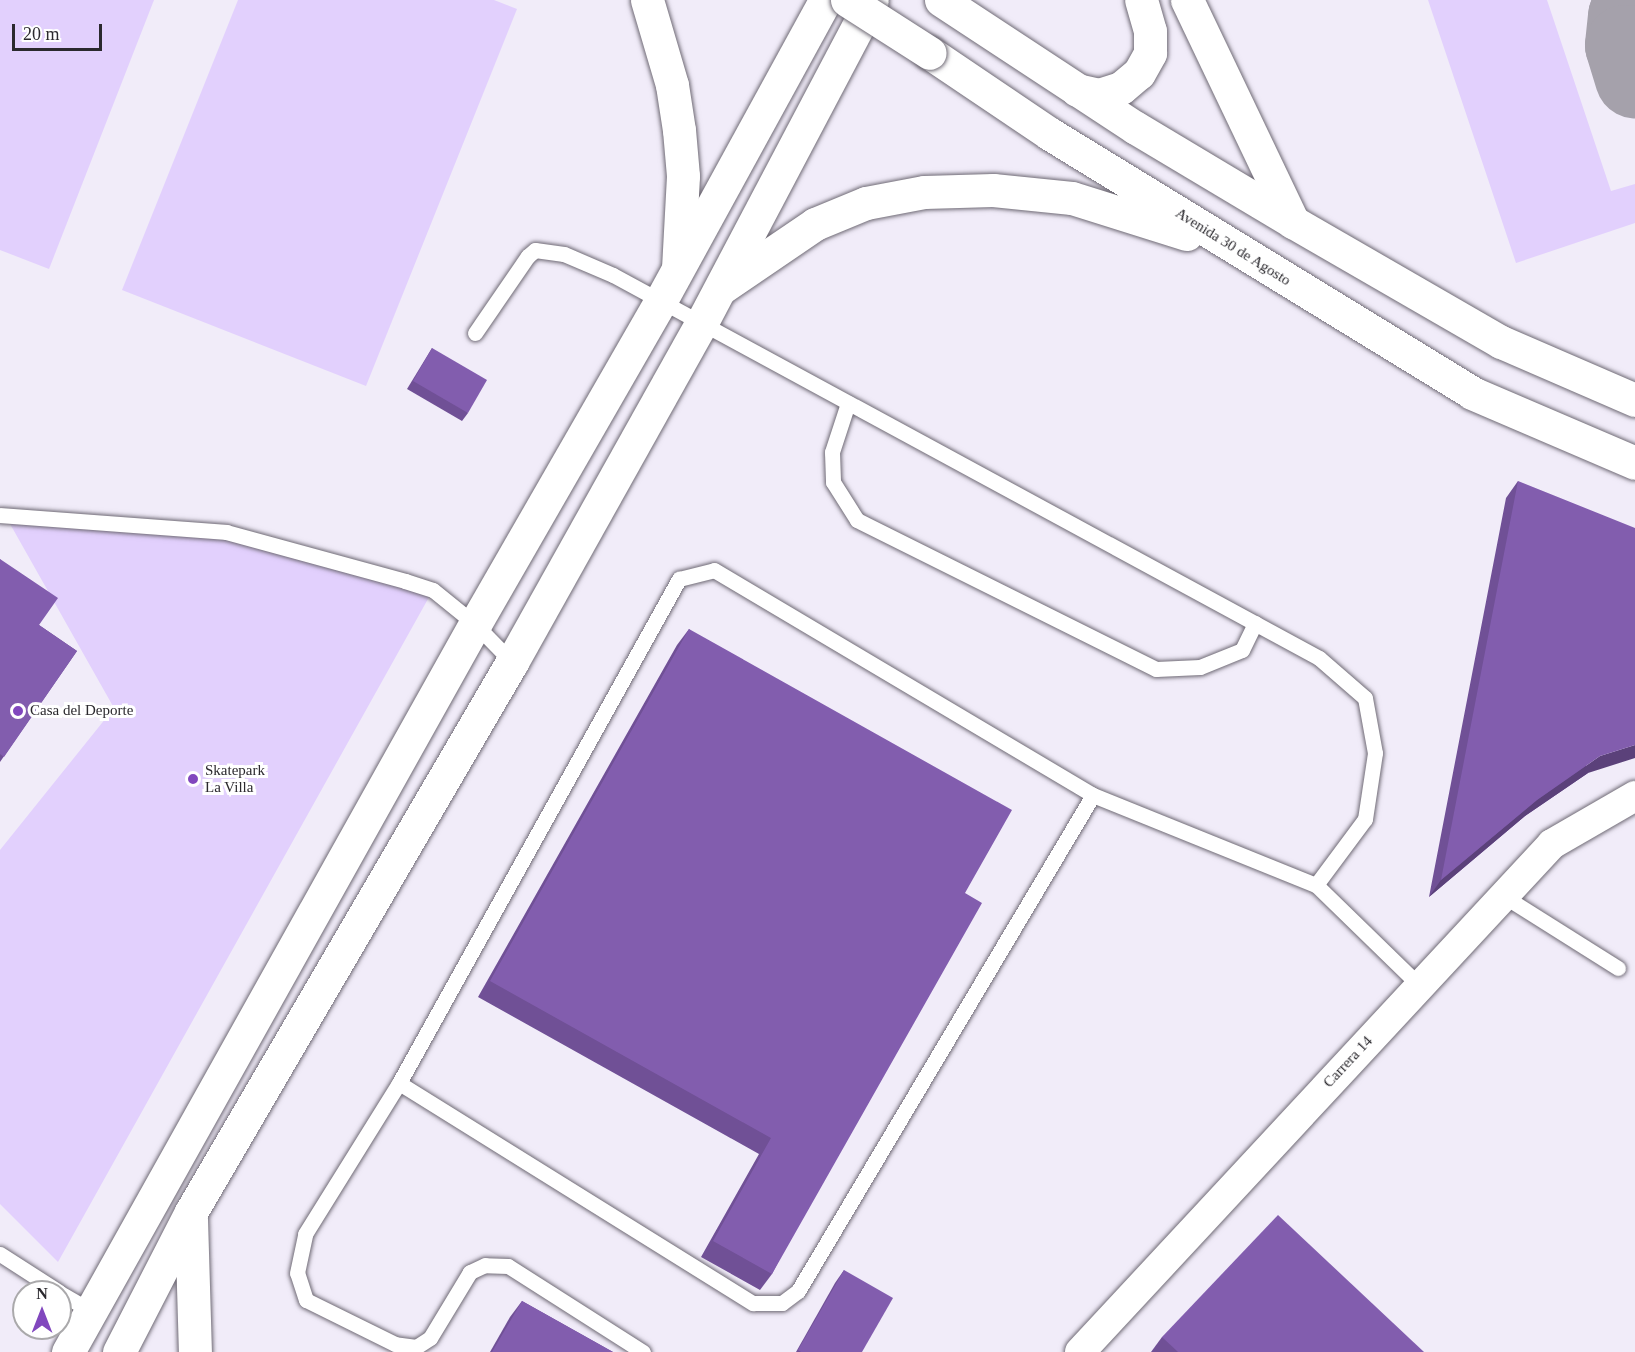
<!DOCTYPE html>
<style>
body{margin:0}
#map{position:relative;width:1635px;height:1352px;overflow:hidden;background:#f1ecf9;font-family:Georgia,serif}
div>[style]{position:absolute}
.green>*{inset:0;background:#e2d0fd}
.taxiway>*{height:81px;margin:-40.5px;padding:0 40.5px;transform-origin:40.5px;border-radius:40.5px;background:#a5a1ab}
.roads{filter:drop-shadow(0 0 2px #6f6a75) drop-shadow(0 0 2px #6f6a75)}
.lane>*{height:15px;margin:-7.5px;padding:0 7.5px;transform-origin:7.5px;border-radius:7.5px;background:#fff}
.street>*{height:30px;margin:-15px;padding:0 15px;transform-origin:15px;border-radius:15px;background:#fff}
.secondary>*{height:33px;margin:-16.5px;padding:0 16.5px;transform-origin:16.5px;border-radius:16.5px;background:#fff}
.primary>*{height:33px;margin:-16.5px;padding:0 16.5px;transform-origin:16.5px;border-radius:16.5px;background:#fff}
.bridges{filter:drop-shadow(0 0 2px #6f6a75) drop-shadow(0 0 2px #6f6a75)}
.primary-bridge>*{height:33px;margin:-16.5px;padding:0 16.5px;transform-origin:16.5px;border-radius:16.5px;background:#fff}
.wall>*{inset:0;background:#705096}
.shaded-wall>*{inset:0;background:#5b417a}
.building>*{inset:0;background:#825dae}
.dots>*{width:16px;height:16px;translate:-50% -50%;box-sizing:border-box;border:3px solid #fff;border-radius:50%}
span{translate:-50% -50%;white-space:nowrap;text-align:center;line-height:1.15;-webkit-text-stroke:6px #fff;paint-order:stroke}
.street-label{font-size:15px;color:#2b292e}
.poi-label{font-size:15px;color:#2b292e}
.left{translate:0 -50%;text-align:left}
.north{position:absolute;left:12px;top:1280px;width:60px;height:60px;box-sizing:border-box;background:#fff;border:2px solid #aaa9ab;border-radius:50%;rotate:0deg;font-size:16px;font-weight:700;line-height:24px;text-align:center;color:#2b292e}
.north::after{content:'';display:block;margin:auto;width:21px;height:27px;background:#8147be;clip-path:polygon(50% 0,100% 100%,50% 72%,0 100%)}
.scale{position:absolute;left:12px;top:24px;width:90px;height:27px;box-sizing:border-box;border:3px solid #2b292e;border-top:0;padding-left:8px;font-size:18px;line-height:21px;white-space:nowrap;color:#2b292e;-webkit-text-stroke:4px #fff;paint-order:stroke}
</style>
<div id="map">
<div class="green">
<i style="clip-path:polygon(0 0,154px 0,49px 269px,0 250px)"></i>
<i style="clip-path:polygon(238px 0,494px 0,517px 9px,366px 386px,122px 290px)"></i>
<i style="clip-path:polygon(1428px 0,1547px 0,1611px 191px,1635px 184px,1635px 223px,1516px 263px)"></i>
<i style="clip-path:polygon(5px 515px,226px 532px,433px 590px,58px 1262px,0 1204px,0 850px,114px 708px)"></i>
</div>
<div class="taxiway">
<i style="left:1635px;top:0;width:17px;rotate:114deg"></i>
<i style="left:1628px;top:16px;width:29px;rotate:96deg"></i>
<i style="left:1625px;top:45px;width:34px;rotate:73deg"></i>
</div>
<div class="roads">
<div class="lane">
<i style="left:475px;top:333px;width:93px;rotate:-55.5deg"></i>
<i style="left:528px;top:256px;width:9px;rotate:-41deg"></i>
<i style="left:535px;top:250px;width:29px;rotate:8deg"></i>
<i style="left:564px;top:254px;width:53px;rotate:23.2deg"></i>
<i style="left:613px;top:275px;width:803px;rotate:28.48deg"></i>
<i style="left:1319px;top:658px;width:61px;rotate:41deg"></i>
<i style="left:1365px;top:698px;width:56px;rotate:79.7deg"></i>
<i style="left:1375px;top:753px;width:67px;rotate:98.6deg"></i>
<i style="left:1365px;top:819px;width:82px;rotate:126.6deg"></i>
<i style="left:848px;top:403px;width:52px;rotate:108.1deg"></i>
<i style="left:832px;top:452px;width:30px;rotate:88deg"></i>
<i style="left:833px;top:482px;width:45px;rotate:57.7deg"></i>
<i style="left:857px;top:520px;width:334px;rotate:26.5deg"></i>
<i style="left:1156px;top:669px;width:44px;rotate:-2.6deg"></i>
<i style="left:1200px;top:667px;width:45px;rotate:-22deg"></i>
<i style="left:1242px;top:650px;width:30px;rotate:-64deg"></i>
<i style="left:0;top:515px;width:227px;rotate:4.3deg"></i>
<i style="left:226px;top:532px;width:186px;rotate:15.3deg"></i>
<i style="left:405px;top:581px;width:29px;rotate:18deg"></i>
<i style="left:433px;top:590px;width:54px;rotate:39deg"></i>
<i style="left:475px;top:624px;width:53px;rotate:45.8deg"></i>
<i style="left:1502px;top:895px;width:137px;rotate:32.2deg"></i>
<i style="left:399px;top:1083px;width:417px;rotate:31.9deg"></i>
<i style="left:753px;top:1303px;width:29px"></i>
<i style="left:782px;top:1303px;width:20px;rotate:-37deg"></i>
<i style="left:798px;top:1291px;width:577px;rotate:-59.26deg"></i>
<i style="left:0;top:1254px;width:70px;rotate:32.8deg"></i>
<i style="left:60px;top:1293px;width:36px;rotate:30deg"></i>
<i style="left:643px;top:1352px;width:160px;rotate:-147.5deg"></i>
<i style="left:508px;top:1266px;width:23px;rotate:-178deg"></i>
<i style="left:485px;top:1265px;width:17px;rotate:155deg"></i>
<i style="left:470px;top:1272px;width:77px;rotate:121.2deg"></i>
<i style="left:430px;top:1338px;width:17px;rotate:147deg"></i>
<i style="left:416px;top:1347px;width:21px;rotate:-172deg"></i>
<i style="left:395px;top:1344px;width:99px;rotate:-153.7deg"></i>
<i style="left:306px;top:1300px;width:28px;rotate:-108deg"></i>
<i style="left:297px;top:1273px;width:40px;rotate:-78deg"></i>
<i style="left:305px;top:1234px;width:178px;rotate:-58.1deg"></i>
<i style="left:399px;top:1083px;width:577px;rotate:-60.95deg"></i>
<i style="left:679px;top:579px;width:36px;rotate:-14deg"></i>
<i style="left:714px;top:570px;width:441px;rotate:30.7deg"></i>
<i style="left:1093px;top:795px;width:240px;rotate:22deg"></i>
<i style="left:1316px;top:885px;width:144px;rotate:44.2deg"></i>
</div>
<div class="street">
<i style="left:1080px;top:1352px;width:693px;rotate:-47.1deg"></i>
<i style="left:1552px;top:844px;width:96px;rotate:-30deg"></i>
</div>
<div class="secondary">
<i style="left:1187px;top:0;width:246px;rotate:64.5deg"></i>
<i style="left:1077px;top:90px;width:23px;rotate:13deg"></i>
<i style="left:1099px;top:95px;width:23px;rotate:-18deg"></i>
<i style="left:1121px;top:88px;width:23px;rotate:-40deg"></i>
<i style="left:1139px;top:73px;width:23px;rotate:-61deg"></i>
<i style="left:1150px;top:53px;width:22px;rotate:-90deg"></i>
<i style="left:1150px;top:31px;width:32px;rotate:-106deg"></i>
<i style="left:191px;top:1219px;width:133px;rotate:88.3deg"></i>
<i style="left:68px;top:1352px;width:834px;rotate:-60.79deg"></i>
<i style="left:475px;top:624px;width:371px;rotate:-60.1deg"></i>
<i style="left:660px;top:302px;width:344px;rotate:-61.3deg"></i>
<i style="left:119px;top:1352px;width:157px;rotate:-62.8deg"></i>
<i style="left:191px;top:1212px;width:637px;rotate:-59.73deg"></i>
<i style="left:512px;top:662px;width:387px;rotate:-60.8deg"></i>
<i style="left:701px;top:324px;width:366px;rotate:-62.2deg"></i>
</div>
<div class="primary">
<i style="left:647px;top:0;width:89px;rotate:73.6deg"></i>
<i style="left:672px;top:85px;width:46px;rotate:81.2deg"></i>
<i style="left:679px;top:130px;width:46px;rotate:85deg"></i>
<i style="left:683px;top:176px;width:92px;rotate:93.1deg"></i>
<i style="left:941px;top:0;width:233px;rotate:33.3deg"></i>
<i style="left:1136px;top:128px;width:183px;rotate:30.9deg"></i>
<i style="left:1293px;top:222px;width:240px;rotate:30deg"></i>
<i style="left:1501px;top:342px;width:146px;rotate:23.4deg"></i>
<i style="left:930px;top:53px;width:145px;rotate:34deg"></i>
<i style="left:1050px;top:134px;width:495px;rotate:31.5deg"></i>
<i style="left:1472px;top:393px;width:177px;rotate:23.2deg"></i>
<i style="left:721px;top:288px;width:114px;rotate:-34.2deg"></i>
<i style="left:815px;top:224px;width:55px;rotate:-22.4deg"></i>
<i style="left:866px;top:203px;width:59px;rotate:-10.7deg"></i>
<i style="left:924px;top:192px;width:69px;rotate:-1.7deg"></i>
<i style="left:993px;top:190px;width:79px;rotate:5.8deg"></i>
<i style="left:1072px;top:198px;width:120px;rotate:17.5deg"></i>
</div>
</div>
<div class="bridges">
<div class="primary-bridge">
<i style="left:847px;top:0;width:98px;rotate:32.6deg"></i>
</div>
</div>
<div class="wall">
<i style="clip-path:polygon(432px 348px,468px 413px,462px 421px,407px 389px)"></i>
<i style="clip-path:polygon(1518px 481px,1588px 773px,1525px 816px,1429px 897px,1506px 498px)"></i>
<i style="clip-path:polygon(0 559px,39px 625px,77px 651px,0 762px)"></i>
<i style="clip-path:polygon(689px 629px,965px 893px,772px 1274px,760px 1290px,701px 1257px,759px 1154px,478px 997px,677px 645px)"></i>
<i style="clip-path:polygon(844px 1270px,862px 1352px,796px 1352px,835px 1283px)"></i>
<i style="clip-path:polygon(522px 1301px,613px 1352px,490px 1352px,510px 1317px)"></i>
<i style="clip-path:polygon(1162px 1337px,1424px 1352px,1151px 1352px)"></i>
</div>
<div class="shaded-wall">
<i style="clip-path:polygon(1635px 745px,1635px 758px,1588px 773px,1525px 816px,1429px 897px,1441px 880px,1537px 800px,1600px 756px)"></i>
</div>
<div class="building">
<i style="clip-path:polygon(432px 348px,487px 380px,468px 413px,413px 381px)"></i>
<i style="clip-path:polygon(1518px 481px,1635px 528px,1635px 745px,1600px 756px,1537px 800px,1441px 880px)"></i>
<i style="clip-path:polygon(0 559px,58px 598px,39px 625px,77px 651px,4px 757px,0 754px)"></i>
<i style="clip-path:polygon(689px 629px,1012px 810px,965px 893px,982px 903px,772px 1274px,713px 1241px,771px 1138px,490px 981px)"></i>
<i style="clip-path:polygon(1278px 1215px,1424px 1352px,1178px 1352px,1162px 1337px)"></i>
<i style="clip-path:polygon(844px 1270px,893px 1298px,862px 1352px,801px 1352px,798px 1350px)"></i>
<i style="clip-path:polygon(522px 1301px,613px 1352px,492px 1352px)"></i>
</div>
<div class="dots">
<i style="left:18px;top:711px;background:#8147be"></i>
<i style="left:193px;top:779px;background:#8147be"></i>
</div>
<div class="street-label">
<span style="left:1233px;top:247px;rotate:32deg">Avenida 30 de Agosto</span>
<span style="left:1348px;top:1062px;rotate:-47deg">Carrera 14</span>
</div>
<div class="poi-label">
<span class="left" style="left:30px;top:711px">Casa del Deporte</span>
<span class="left" style="left:205px;top:779px">Skatepark<br>La Villa</span>
</div>
<div class="north">N</div>
<div class="scale">20 m</div>
</div>
